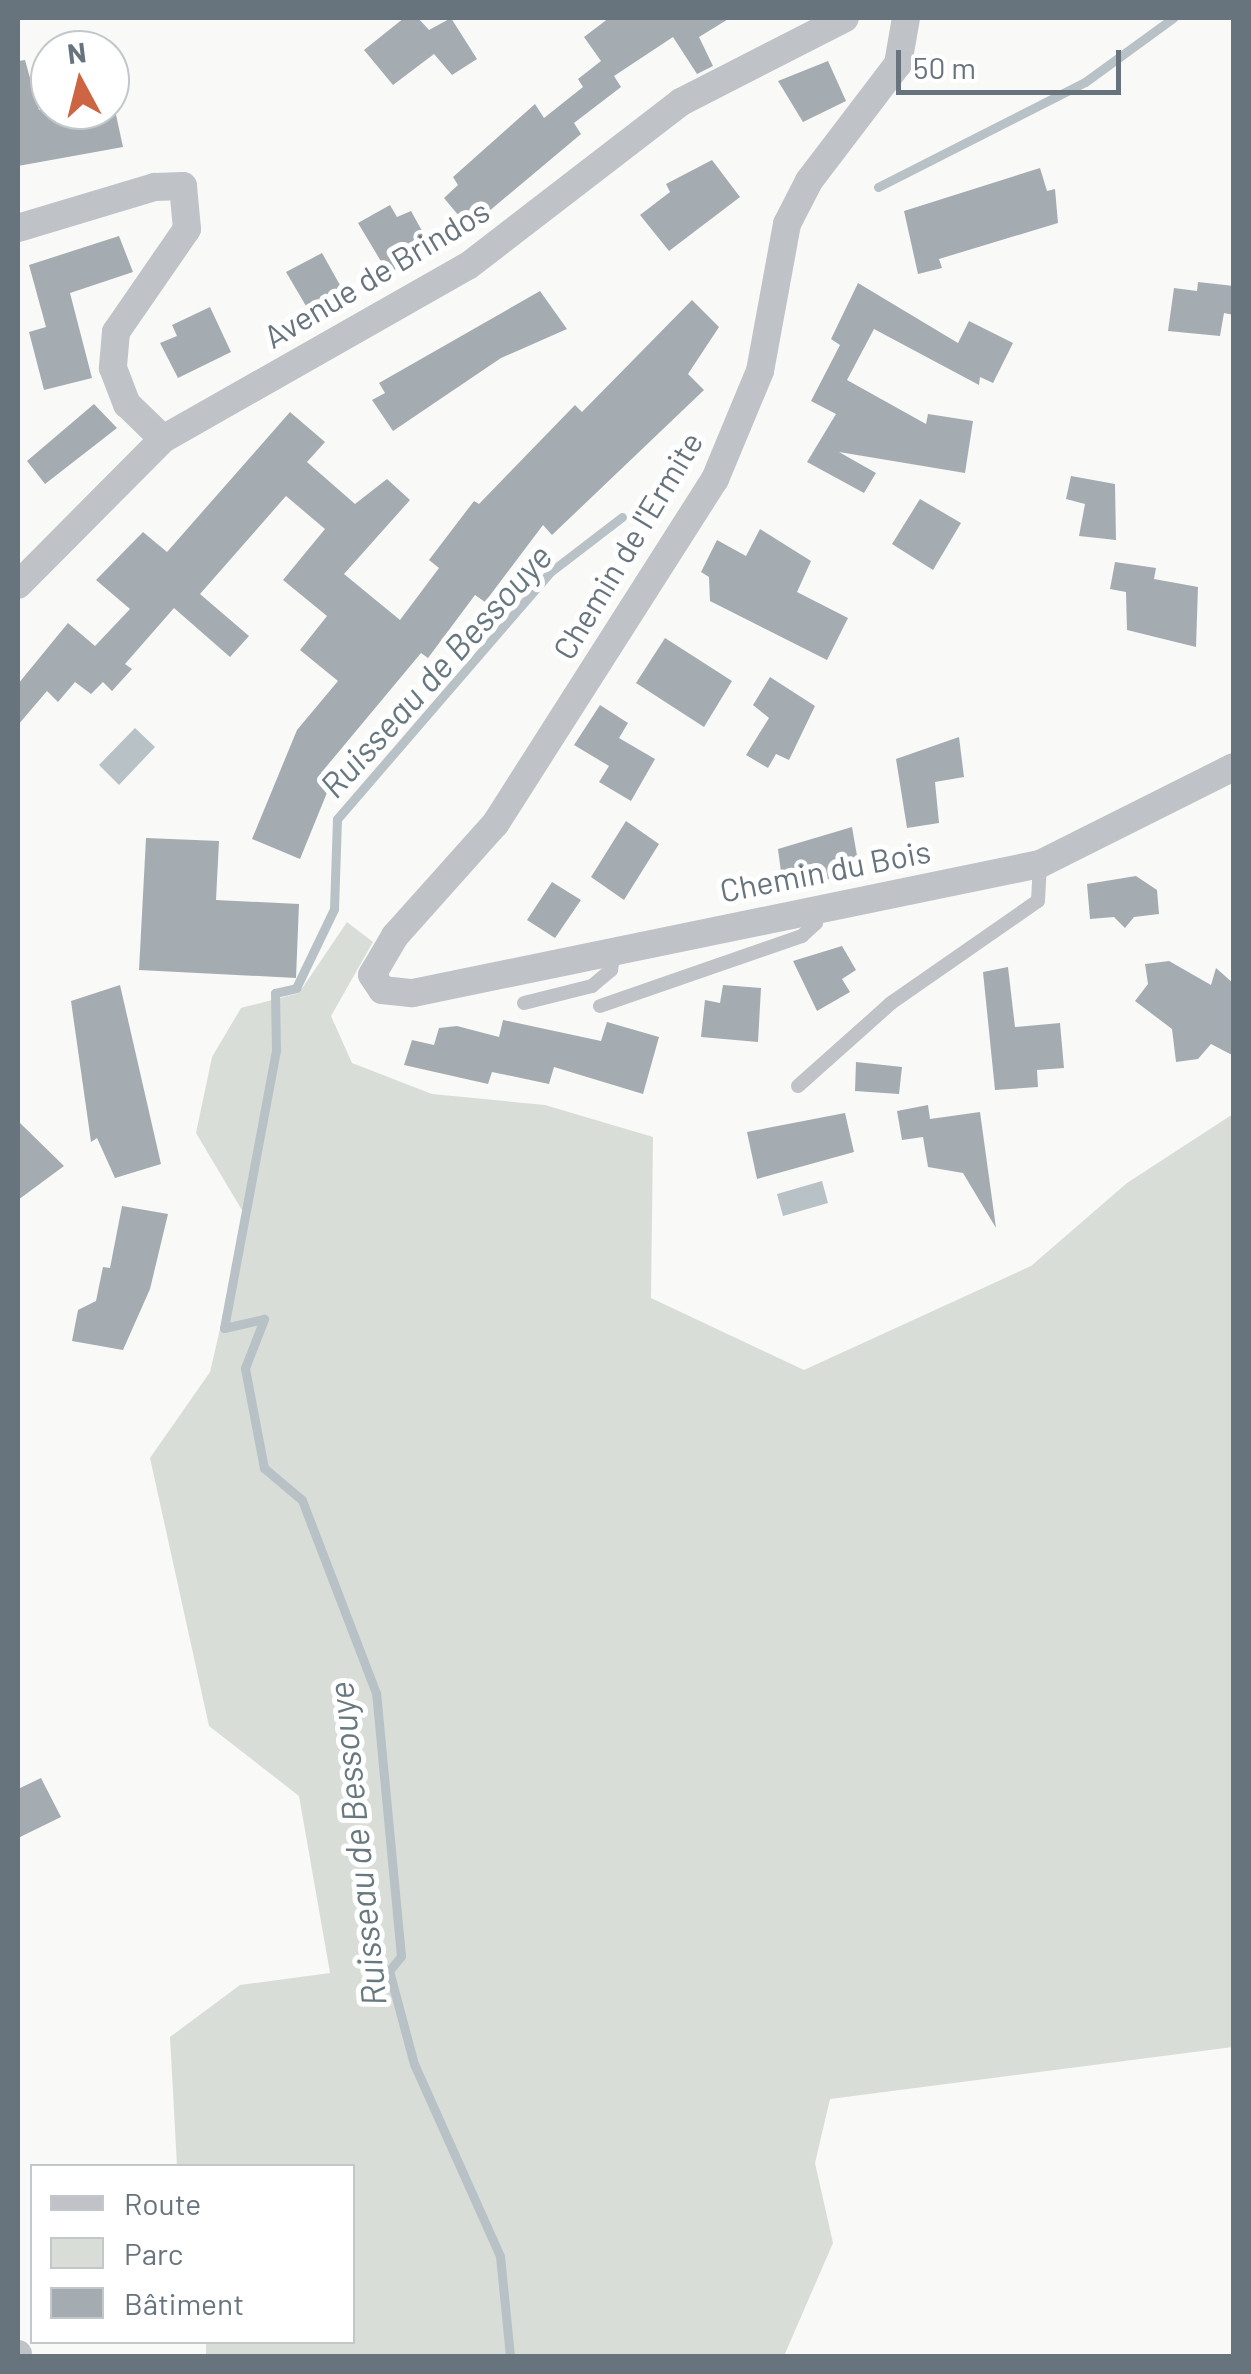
<!DOCTYPE html>
<meta charset="utf-8">
<style>
body{margin:0}
#map{position:relative;width:1251px;height:2374px;overflow:hidden;background:#f9f9f7;font-family:Barlow,sans-serif}
div>[style]{position:absolute}
.green>*{inset:0;background:#d9ddd7}
.water>*{inset:0;background:#b8c1c6}
.stream>*{height:9px;margin:-4.5px;padding:0 4.5px;transform-origin:4.5px;border-radius:4.5px;background:#b8c1c6}
.building>*{inset:0;background:#a4acb1}
.lane>*{height:14px;margin:-7px;padding:0 7px;transform-origin:7px;border-radius:7px;background:#bfc2c6}
.street>*{height:28px;margin:-14px;padding:0 14px;transform-origin:14px;border-radius:14px;background:#bfc2c6}
span{translate:-50% -50%;white-space:nowrap;text-align:center;line-height:1.15;-webkit-text-stroke:10px #fff;paint-order:stroke}
.street-label{font-size:32px;color:#67747e}
.water-label{font-size:35px;color:#67787f;font-style:italic}
.frame{position:absolute;inset:0;border:20px solid #67747e;pointer-events:none}
.legend{position:absolute;left:30px;top:2164px;width:325px;height:180px;box-sizing:border-box;background:#fff;border:2px solid #c2c7cb;margin:0;padding:12px 18px;list-style:none;font-size:30px;color:#67747e}
.legend li{display:flex;align-items:center;gap:20px;height:50px}
.legend b{width:50px;border:2px solid #c2c7cb}
.north{position:absolute;left:30px;top:30px;width:100px;height:100px;box-sizing:border-box;background:#fff;border:2px solid #c2c7cb;border-radius:50%;rotate:353deg;font-size:28px;font-weight:700;line-height:40px;text-align:center;color:#67747e}
.north::after{content:'';display:block;margin:auto;width:35px;height:45px;background:#cd6543;clip-path:polygon(50% 0,100% 100%,50% 72%,0 100%)}
.scale{position:absolute;left:896px;top:50px;width:225px;height:45px;box-sizing:border-box;border:5px solid #67747e;border-top:0;padding-left:12px;font-size:30px;line-height:35px;white-space:nowrap;color:#67747e;-webkit-text-stroke:8px #fff;paint-order:stroke}
</style>
<div id="map">
<div class="green">
<i style="clip-path:polygon(347px 922px,373px 942px,331px 1016px,352px 1063px,432px 1094px,545px 1105px,653px 1137px,651px 1298px,804px 1370px,1031px 1266px,1127px 1183px,1233px 1114px,1233px 2047px,830px 2099px,815px 2163px,833px 2243px,784px 2356px,206px 2356px,206px 2342px,352px 2342px,352px 2166px,177px 2166px,170px 2037px,240px 1985px,330px 1973px,299px 1796px,209px 1726px,150px 1458px,210px 1372px,246px 1217px,196px 1133px,212px 1057px,241px 1008px,299px 993px)"></i>
</div>
<div class="water">
<i style="clip-path:polygon(135px 728px,155px 747px,119px 785px,99px 765px)"></i>
<i style="clip-path:polygon(822px 1181px,828px 1203px,783px 1216px,777px 1194px)"></i>
</div>
<div class="stream">
<i style="left:878px;top:187px;width:232px;rotate:-26.9deg"></i>
<i style="left:1085px;top:82px;width:109px;rotate:-36deg"></i>
<i style="left:510px;top:2356px;width:100px;rotate:-95.7deg"></i>
<i style="left:500px;top:2256px;width:210px;rotate:-114.1deg"></i>
<i style="left:414px;top:2064px;width:96px;rotate:-105deg"></i>
<i style="left:389px;top:1971px;width:19px;rotate:-51deg"></i>
<i style="left:401px;top:1956px;width:264px;rotate:-95.4deg"></i>
<i style="left:376px;top:1693px;width:207px;rotate:-111deg"></i>
<i style="left:302px;top:1500px;width:50px;rotate:-139.9deg"></i>
<i style="left:264px;top:1468px;width:102px;rotate:-100.8deg"></i>
<i style="left:245px;top:1368px;width:53px;rotate:-68.8deg"></i>
<i style="left:264px;top:1319px;width:41px;rotate:167.3deg"></i>
<i style="left:224px;top:1328px;width:283px;rotate:-79.4deg"></i>
<i style="left:276px;top:1050px;width:57px;rotate:-91deg"></i>
<i style="left:275px;top:993px;width:22px;rotate:-13deg"></i>
<i style="left:296px;top:988px;width:88px;rotate:-64.3deg"></i>
<i style="left:334px;top:909px;width:90px;rotate:-88.1deg"></i>
<i style="left:337px;top:819px;width:325px;rotate:-49.2deg"></i>
<i style="left:549px;top:573px;width:92px;rotate:-37.5deg"></i>
</div>
<div class="building">
<i style="clip-path:polygon(404px 18px,418px 18px,429px 30px,451px 18px,477px 59px,452px 75px,434px 54px,393px 85px,364px 50px)"></i>
<i style="clip-path:polygon(609px 18px,730px 18px,699px 37px,713px 66px,697px 74px,673px 37px,614px 76px,621px 87px,574px 123px,581px 134px,469px 228px,444px 198px,458px 185px,453px 177px,535px 104px,544px 118px,583px 87px,578px 79px,601px 61px,584px 37px)"></i>
<i style="clip-path:polygon(25px 60px,39px 110px,115px 110px,123px 147px,18px 166px,18px 61px)"></i>
<i style="clip-path:polygon(828px 61px,846px 101px,803px 122px,778px 81px)"></i>
<i style="clip-path:polygon(712px 160px,740px 197px,669px 251px,640px 215px,670px 192px,666px 184px)"></i>
<i style="clip-path:polygon(1040px 168px,1047px 191px,1055px 189px,1058px 223px,939px 259px,942px 268px,918px 274px,904px 211px)"></i>
<i style="clip-path:polygon(390px 205px,397px 217px,411px 211px,432px 249px,388px 273px,358px 223px)"></i>
<i style="clip-path:polygon(119px 236px,133px 272px,70px 293px,92px 378px,44px 390px,29px 332px,46px 327px,29px 265px)"></i>
<i style="clip-path:polygon(322px 253px,345px 294px,309px 311px,286px 272px)"></i>
<i style="clip-path:polygon(1198px 282px,1234px 286px,1234px 315px,1224px 313px,1220px 336px,1168px 331px,1174px 288px,1197px 291px)"></i>
<i style="clip-path:polygon(858px 283px,958px 343px,969px 321px,1013px 343px,993px 383px,980px 377px,979px 385px,874px 329px,847px 380px,926px 424px,928px 414px,973px 421px,965px 473px,839px 452px,876px 473px,864px 493px,807px 462px,836px 414px,811px 401px,840px 345px,831px 339px)"></i>
<i style="clip-path:polygon(540px 291px,567px 329px,501px 358px,393px 431px,372px 400px,385px 393px,379px 383px)"></i>
<i style="clip-path:polygon(692px 300px,719px 327px,688px 374px,704px 390px,552px 535px,543px 525px,485px 602px,475px 595px,428px 658px,421px 653px,321px 773px,333px 778px,300px 859px,252px 839px,297px 730px,338px 681px,300px 650px,327px 616px,283px 580px,325px 529px,286px 496px,200px 594px,249px 636px,230px 657px,174px 608px,125px 664px,132px 669px,112px 691px,103px 682px,91px 694px,75px 682px,58px 702px,47px 691px,18px 725px,18px 684px,68px 623px,95px 646px,130px 609px,96px 580px,143px 532px,167px 552px,290px 412px,325px 442px,307px 462px,355px 504px,387px 479px,410px 500px,344px 574px,400px 620px,439px 568px,429px 560px,474px 501px,479px 504px,575px 405px,582px 412px)"></i>
<i style="clip-path:polygon(210px 307px,231px 352px,178px 378px,160px 343px,177px 336px,172px 325px)"></i>
<i style="clip-path:polygon(94px 404px,117px 428px,45px 484px,27px 461px)"></i>
<i style="clip-path:polygon(1071px 476px,1115px 484px,1116px 540px,1079px 536px,1085px 504px,1066px 499px)"></i>
<i style="clip-path:polygon(920px 499px,961px 523px,933px 570px,892px 544px)"></i>
<i style="clip-path:polygon(760px 529px,811px 561px,797px 592px,848px 618px,827px 660px,710px 601px,709px 577px,701px 572px,717px 540px,746px 556px)"></i>
<i style="clip-path:polygon(1115px 562px,1156px 568px,1154px 579px,1198px 587px,1196px 647px,1127px 630px,1126px 592px,1110px 589px)"></i>
<i style="clip-path:polygon(665px 638px,732px 681px,704px 727px,636px 683px)"></i>
<i style="clip-path:polygon(770px 677px,815px 706px,789px 760px,776px 754px,768px 768px,746px 755px,769px 718px,753px 705px)"></i>
<i style="clip-path:polygon(600px 705px,628px 723px,619px 738px,655px 759px,631px 801px,599px 782px,609px 766px,574px 745px)"></i>
<i style="clip-path:polygon(959px 737px,964px 777px,935px 782px,939px 823px,907px 828px,896px 759px)"></i>
<i style="clip-path:polygon(626px 821px,659px 844px,624px 900px,591px 877px)"></i>
<i style="clip-path:polygon(852px 827px,860px 873px,783px 888px,778px 849px)"></i>
<i style="clip-path:polygon(146px 838px,219px 841px,216px 900px,299px 904px,296px 978px,139px 970px)"></i>
<i style="clip-path:polygon(1136px 876px,1157px 890px,1159px 914px,1134px 917px,1125px 928px,1114px 917px,1090px 919px,1087px 884px)"></i>
<i style="clip-path:polygon(552px 882px,581px 900px,555px 938px,527px 920px)"></i>
<i style="clip-path:polygon(842px 946px,856px 970px,842px 979px,850px 992px,817px 1011px,793px 961px)"></i>
<i style="clip-path:polygon(1169px 961px,1211px 985px,1216px 968px,1234px 984px,1234px 1056px,1211px 1044px,1198px 1059px,1176px 1062px,1172px 1029px,1135px 1001px,1148px 984px,1145px 964px)"></i>
<i style="clip-path:polygon(1008px 967px,1015px 1027px,1060px 1023px,1064px 1068px,1037px 1070px,1038px 1087px,995px 1090px,983px 972px)"></i>
<i style="clip-path:polygon(120px 985px,161px 1164px,115px 1178px,97px 1138px,91px 1142px,71px 1001px)"></i>
<i style="clip-path:polygon(723px 985px,761px 988px,758px 1042px,701px 1037px,705px 1000px,720px 1003px)"></i>
<i style="clip-path:polygon(503px 1020px,601px 1041px,607px 1022px,659px 1037px,643px 1094px,554px 1067px,549px 1084px,492px 1072px,488px 1084px,404px 1065px,412px 1040px,434px 1045px,439px 1028px,457px 1026px,499px 1037px)"></i>
<i style="clip-path:polygon(856px 1062px,902px 1067px,899px 1094px,855px 1091px)"></i>
<i style="clip-path:polygon(928px 1105px,930px 1119px,980px 1112px,996px 1228px,963px 1173px,928px 1167px,923px 1137px,902px 1140px,897px 1111px)"></i>
<i style="clip-path:polygon(845px 1113px,854px 1152px,757px 1179px,747px 1132px)"></i>
<i style="clip-path:polygon(18px 1121px,64px 1166px,18px 1200px)"></i>
<i style="clip-path:polygon(122px 1206px,168px 1214px,150px 1289px,123px 1350px,72px 1341px,78px 1310px,96px 1301px,103px 1267px,110px 1268px)"></i>
<i style="clip-path:polygon(41px 1778px,61px 1817px,18px 1838px,18px 1789px)"></i>
</div>
<div class="lane">
<i style="left:524px;top:1003px;width:70px;rotate:-14deg"></i>
<i style="left:592px;top:986px;width:25px;rotate:-40deg"></i>
<i style="left:611px;top:970px;width:19px;rotate:-81deg"></i>
<i style="left:600px;top:1006px;width:214px;rotate:-19.1deg"></i>
<i style="left:802px;top:936px;width:19px;rotate:-43deg"></i>
<i style="left:816px;top:923px;width:16px;rotate:-90deg"></i>
<i style="left:798px;top:1086px;width:125px;rotate:-41.7deg"></i>
<i style="left:891px;top:1003px;width:179px;rotate:-34.8deg"></i>
<i style="left:1038px;top:901px;width:37px;rotate:-87deg"></i>
</div>
<div class="street">
<i style="left:906px;top:18px;width:47px;rotate:99.9deg"></i>
<i style="left:898px;top:64px;width:147px;rotate:127.3deg"></i>
<i style="left:809px;top:181px;width:48px;rotate:117.1deg"></i>
<i style="left:787px;top:224px;width:149px;rotate:100.4deg"></i>
<i style="left:760px;top:371px;width:117px;rotate:112.6deg"></i>
<i style="left:715px;top:479px;width:409px;rotate:122.5deg"></i>
<i style="left:495px;top:824px;width:150px;rotate:131.8deg"></i>
<i style="left:395px;top:936px;width:45px;rotate:120.5deg"></i>
<i style="left:372px;top:975px;width:18px;rotate:56deg"></i>
<i style="left:382px;top:990px;width:31px;rotate:6deg"></i>
<i style="left:413px;top:993px;width:640px;rotate:-11.63deg"></i>
<i style="left:1040px;top:864px;width:217px;rotate:-26.6deg"></i>
<i style="left:18px;top:228px;width:143px;rotate:-16.7deg"></i>
<i style="left:155px;top:187px;width:28px;rotate:-2deg"></i>
<i style="left:183px;top:186px;width:43px;rotate:84.7deg"></i>
<i style="left:187px;top:229px;width:125px;rotate:124.6deg"></i>
<i style="left:116px;top:332px;width:36px;rotate:95deg"></i>
<i style="left:113px;top:368px;width:39px;rotate:69deg"></i>
<i style="left:127px;top:404px;width:50px;rotate:44.2deg"></i>
<i style="left:18px;top:585px;width:206px;rotate:-45.2deg"></i>
<i style="left:163px;top:439px;width:351px;rotate:-29.6deg"></i>
<i style="left:468px;top:266px;width:269px;rotate:-37.6deg"></i>
<i style="left:681px;top:102px;width:184px;rotate:-27.1deg"></i>
<i style="left:18px;top:2354px;width:2px;rotate:90deg"></i>
</div>
<div class="street-label">
<span style="left:376px;top:273px;rotate:-31deg">Avenue de Brindos</span>
<span style="left:627px;top:545px;rotate:-59deg">Chemin de l'Ermite</span>
<span style="left:825px;top:870px;rotate:-11deg">Chemin du Bois</span>
</div>
<div class="water-label">
<span style="left:435px;top:670px;rotate:-48deg">Ruisseau de Bessouye</span>
<span style="left:356px;top:1844px;rotate:-96deg">Ruisseau de Bessouye</span>
</div>
<div class="frame"></div>
<ul class="legend">
<li><b style="height:12px;background:#bfc2c6"></b>Route</li>
<li><b style="height:28px;background:#d9ddd7"></b>Parc</li>
<li><b style="height:28px;background:#a4acb1"></b>Bâtiment</li>
</ul>
<div class="north">N</div>
<div class="scale">50 m</div>
</div>
